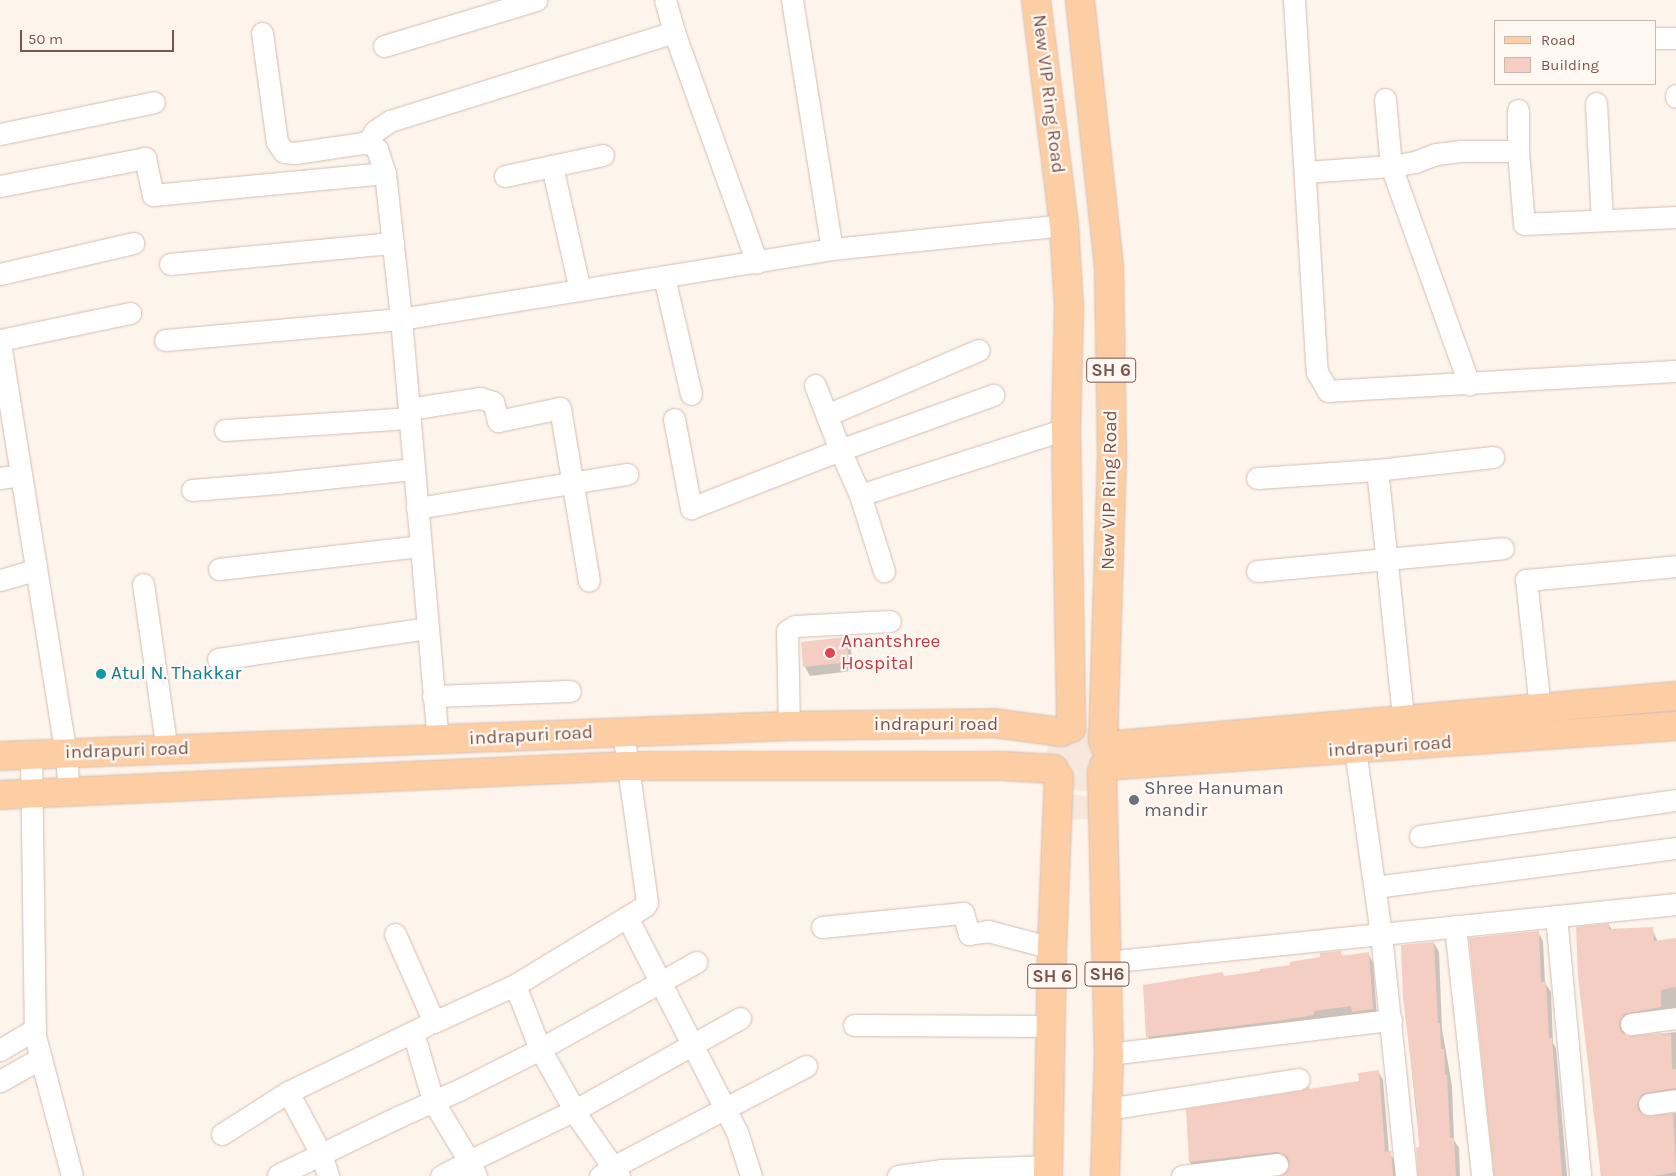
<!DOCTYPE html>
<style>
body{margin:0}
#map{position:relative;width:1676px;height:1176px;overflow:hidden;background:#fdf4eb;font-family:Karla,sans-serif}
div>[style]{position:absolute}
.residential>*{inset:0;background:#f8e7dc}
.shadow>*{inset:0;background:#0003}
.building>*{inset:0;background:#f4cec2}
.roads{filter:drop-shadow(0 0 1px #d4bcb2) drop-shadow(0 0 1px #d4bcb2)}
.street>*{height:21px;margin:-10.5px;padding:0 10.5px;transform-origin:10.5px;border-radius:10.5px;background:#fff}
.primary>*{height:28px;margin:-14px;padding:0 14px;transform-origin:14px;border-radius:14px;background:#fdcda3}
.dots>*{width:14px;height:14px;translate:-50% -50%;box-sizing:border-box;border:2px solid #fff8f3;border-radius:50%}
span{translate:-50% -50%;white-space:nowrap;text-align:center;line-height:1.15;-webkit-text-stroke:4.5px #fff8f3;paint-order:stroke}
.shield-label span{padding:1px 4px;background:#fff8f3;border:1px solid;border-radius:4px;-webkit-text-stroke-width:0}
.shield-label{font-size:18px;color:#7b554c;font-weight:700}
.street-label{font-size:19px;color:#7b554c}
.health-label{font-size:19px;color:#be3a42}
.left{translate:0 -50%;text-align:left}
.culture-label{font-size:19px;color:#0d838f}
.worship-label{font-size:19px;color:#5b616d}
.legend{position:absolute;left:1494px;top:20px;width:162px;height:65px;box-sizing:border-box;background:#fff8f3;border:1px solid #cab7b0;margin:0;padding:6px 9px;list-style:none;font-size:15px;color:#7b554c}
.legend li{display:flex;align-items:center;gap:10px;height:25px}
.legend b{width:25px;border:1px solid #cab7b0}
.scale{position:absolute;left:20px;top:30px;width:154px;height:22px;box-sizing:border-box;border:2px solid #7b554c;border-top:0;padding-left:6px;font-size:15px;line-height:18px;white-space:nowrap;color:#7b554c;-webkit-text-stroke:4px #fff8f3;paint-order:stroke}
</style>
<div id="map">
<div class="residential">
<i style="clip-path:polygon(1120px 727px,1117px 794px,1044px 787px,1049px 730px)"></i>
<i style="clip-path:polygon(1071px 794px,1092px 797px,1096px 818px,1070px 820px)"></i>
</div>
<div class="shadow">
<i style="clip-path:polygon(846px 639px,851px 648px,853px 671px,810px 676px,805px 667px)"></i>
<i style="clip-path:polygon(1609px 925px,1612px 930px,1652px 929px,1658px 942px,1676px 939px,1676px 1015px,1624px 1028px,1625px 1036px,1633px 1038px,1676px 1032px,1676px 1097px,1647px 1103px,1642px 1114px,1651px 1118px,1676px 1113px,1676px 1176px,1601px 1176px,1597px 1120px,1594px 1115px,1582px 1001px)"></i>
<i style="clip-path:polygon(1538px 932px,1543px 941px,1545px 983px,1551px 992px,1553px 1043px,1556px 1048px,1567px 1176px,1495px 1176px)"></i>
<i style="clip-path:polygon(1434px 943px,1439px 952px,1442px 1029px,1452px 1086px,1454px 1140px,1459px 1148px,1460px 1176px,1419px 1176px,1420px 1148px,1404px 998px)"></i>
<i style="clip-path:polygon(1340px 952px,1343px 957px,1368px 953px,1373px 963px,1377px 1018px,1153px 1046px,1148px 1037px,1225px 977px,1291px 966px)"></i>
<i style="clip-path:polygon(1378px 1071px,1383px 1080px,1389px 1153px,1396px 1162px,1398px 1176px,1283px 1176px,1286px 1175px,1290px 1164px,1282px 1160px,1196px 1171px,1190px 1162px,1187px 1110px,1301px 1093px,1309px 1088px,1310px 1090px,1360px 1083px)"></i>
</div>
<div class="building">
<i style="clip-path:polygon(846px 637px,849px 662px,803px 667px,801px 642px)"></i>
<i style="clip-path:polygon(1609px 923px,1609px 929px,1653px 927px,1654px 941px,1676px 938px,1676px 987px,1661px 990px,1661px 1007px,1624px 1014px,1619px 1025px,1621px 1032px,1627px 1036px,1662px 1033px,1662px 1035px,1671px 1034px,1672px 1069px,1676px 1069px,1676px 1088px,1642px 1094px,1637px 1105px,1639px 1111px,1645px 1116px,1673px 1113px,1676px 1172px,1653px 1176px,1601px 1176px,1578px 977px,1576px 927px)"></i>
<i style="clip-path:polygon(1539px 931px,1541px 982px,1546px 982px,1549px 1038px,1552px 1038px,1562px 1176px,1494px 1176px,1469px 938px)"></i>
<i style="clip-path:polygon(1434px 942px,1438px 1023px,1440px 1023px,1441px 1049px,1444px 1049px,1445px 1075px,1447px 1075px,1450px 1138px,1454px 1138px,1456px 1176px,1418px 1176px,1416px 1148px,1419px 1147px,1417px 1112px,1403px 998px,1401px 945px)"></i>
<i style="clip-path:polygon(1341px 951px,1341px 956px,1369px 952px,1373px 1009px,1352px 1012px,1351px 1006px,1314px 1011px,1314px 1015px,1284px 1020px,1146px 1037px,1143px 985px,1223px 972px,1224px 976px,1260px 971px,1260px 969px,1290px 965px,1290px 962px,1320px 957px,1320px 953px)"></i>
<i style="clip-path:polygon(1379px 1070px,1385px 1152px,1391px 1151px,1393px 1176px,1280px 1176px,1288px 1169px,1289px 1162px,1287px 1156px,1276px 1152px,1189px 1162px,1186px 1109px,1301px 1091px,1309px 1086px,1309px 1089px,1359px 1081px,1358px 1073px)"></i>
</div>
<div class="roads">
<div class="street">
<i style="left:665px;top:0;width:33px;rotate:74deg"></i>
<i style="left:792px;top:0;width:252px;rotate:80.9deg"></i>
<i style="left:1294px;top:0;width:373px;rotate:86.5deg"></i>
<i style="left:1317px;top:372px;width:22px;rotate:60deg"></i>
<i style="left:1328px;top:391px;width:349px;rotate:-3.3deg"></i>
<i style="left:262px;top:33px;width:110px;rotate:82.2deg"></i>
<i style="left:277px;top:142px;width:12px;rotate:55deg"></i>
<i style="left:284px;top:152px;width:11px;rotate:5deg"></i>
<i style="left:295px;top:153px;width:69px;rotate:-8.4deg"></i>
<i style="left:363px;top:143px;width:8px;rotate:7deg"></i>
<i style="left:371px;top:144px;width:8px;rotate:40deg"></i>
<i style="left:377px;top:149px;width:25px;rotate:72deg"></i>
<i style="left:385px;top:173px;width:147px;rotate:83.7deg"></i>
<i style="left:401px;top:319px;width:424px;rotate:85deg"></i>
<i style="left:1655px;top:38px;width:21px"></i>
<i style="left:384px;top:46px;width:159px;rotate:-16.8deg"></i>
<i style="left:1676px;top:95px;width:2px;rotate:90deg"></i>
<i style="left:1385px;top:99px;width:67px;rotate:84.9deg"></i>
<i style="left:1391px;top:166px;width:232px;rotate:70.3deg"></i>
<i style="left:1596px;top:103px;width:117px;rotate:87.1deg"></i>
<i style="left:1518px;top:110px;width:41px;rotate:90deg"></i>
<i style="left:0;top:134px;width:157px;rotate:-11.7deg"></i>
<i style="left:367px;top:143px;width:14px;rotate:-56deg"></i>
<i style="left:375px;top:131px;width:18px;rotate:-34deg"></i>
<i style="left:390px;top:121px;width:298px;rotate:-17.4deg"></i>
<i style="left:674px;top:32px;width:245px;rotate:70.2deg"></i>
<i style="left:552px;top:166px;width:127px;rotate:77.3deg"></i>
<i style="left:1305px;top:172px;width:86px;rotate:-4deg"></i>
<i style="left:1391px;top:166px;width:24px;rotate:-9deg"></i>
<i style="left:1415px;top:162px;width:22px;rotate:-21deg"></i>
<i style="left:1436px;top:154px;width:24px;rotate:-7deg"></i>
<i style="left:1460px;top:151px;width:58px"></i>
<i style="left:1518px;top:151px;width:73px;rotate:85.3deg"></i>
<i style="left:1524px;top:224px;width:152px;rotate:-2.6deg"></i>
<i style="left:505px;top:176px;width:100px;rotate:-12.1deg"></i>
<i style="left:0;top:186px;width:148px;rotate:-10.9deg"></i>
<i style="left:145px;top:158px;width:38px;rotate:78deg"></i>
<i style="left:153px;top:195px;width:233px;rotate:-5.4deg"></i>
<i style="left:170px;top:264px;width:224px;rotate:-5.4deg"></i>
<i style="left:0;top:274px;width:137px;rotate:-13.1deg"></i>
<i style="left:664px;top:277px;width:120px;rotate:77deg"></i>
<i style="left:0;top:340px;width:133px;rotate:-11.7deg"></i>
<i style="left:165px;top:340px;width:237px;rotate:-5.1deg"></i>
<i style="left:401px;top:319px;width:437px;rotate:-9.2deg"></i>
<i style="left:832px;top:249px;width:233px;rotate:-5.9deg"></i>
<i style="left:0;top:343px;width:415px;rotate:80.9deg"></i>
<i style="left:66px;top:753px;width:39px;rotate:86deg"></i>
<i style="left:815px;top:385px;width:70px;rotate:69deg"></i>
<i style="left:840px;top:450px;width:163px;rotate:-19.8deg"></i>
<i style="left:409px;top:409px;width:72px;rotate:-8.8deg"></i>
<i style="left:480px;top:398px;width:14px;rotate:17deg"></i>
<i style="left:493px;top:402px;width:20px;rotate:75deg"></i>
<i style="left:498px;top:421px;width:63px;rotate:-11.8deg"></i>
<i style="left:560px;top:408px;width:175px;rotate:80.5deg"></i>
<i style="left:827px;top:415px;width:165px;rotate:-23.2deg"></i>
<i style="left:674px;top:419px;width:91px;rotate:79.2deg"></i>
<i style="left:691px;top:508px;width:160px;rotate:-21.3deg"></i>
<i style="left:840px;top:450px;width:49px;rotate:66deg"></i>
<i style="left:860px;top:495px;width:216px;rotate:-17.8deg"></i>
<i style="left:225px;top:430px;width:184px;rotate:-3.7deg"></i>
<i style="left:0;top:478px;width:21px;rotate:-8deg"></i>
<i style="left:1257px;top:478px;width:120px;rotate:-3.8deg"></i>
<i style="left:192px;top:490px;width:86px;rotate:-4.7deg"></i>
<i style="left:278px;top:483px;width:137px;rotate:-5.9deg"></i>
<i style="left:860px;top:495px;width:80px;rotate:72.5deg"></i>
<i style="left:417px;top:508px;width:213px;rotate:-9.2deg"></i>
<i style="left:219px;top:569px;width:202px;rotate:-6.5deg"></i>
<i style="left:1257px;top:571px;width:247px;rotate:-5.3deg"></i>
<i style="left:0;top:580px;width:36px;rotate:-16deg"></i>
<i style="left:143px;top:584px;width:168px;rotate:81.8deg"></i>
<i style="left:218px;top:659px;width:211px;rotate:-8.4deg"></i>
<i style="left:433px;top:696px;width:137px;rotate:-2.1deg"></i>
<i style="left:1540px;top:708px;width:129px;rotate:-96.2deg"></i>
<i style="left:1526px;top:580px;width:151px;rotate:-5.3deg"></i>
<i style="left:789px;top:726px;width:95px;rotate:-91.2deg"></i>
<i style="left:787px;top:631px;width:9px;rotate:-32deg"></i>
<i style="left:795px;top:626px;width:95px;rotate:-3deg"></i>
<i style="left:1353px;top:735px;width:201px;rotate:82deg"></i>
<i style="left:1381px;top:934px;width:243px;rotate:84.1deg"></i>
<i style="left:1405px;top:735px;width:266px;rotate:-96deg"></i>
<i style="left:1377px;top:470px;width:117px;rotate:-6.4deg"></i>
<i style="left:31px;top:754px;width:282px;rotate:89.2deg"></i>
<i style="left:35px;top:1036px;width:145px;rotate:75.2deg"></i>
<i style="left:1420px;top:836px;width:259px;rotate:-8deg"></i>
<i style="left:1375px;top:887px;width:304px;rotate:-7.4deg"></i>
<i style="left:1556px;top:916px;width:261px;rotate:84.7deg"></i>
<i style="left:627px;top:917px;width:242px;rotate:62.9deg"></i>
<i style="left:737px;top:1132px;width:46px;rotate:72.3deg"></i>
<i style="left:1455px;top:926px;width:251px;rotate:83.8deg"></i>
<i style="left:822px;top:927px;width:142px;rotate:-5.7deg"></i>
<i style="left:963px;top:913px;width:22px;rotate:74deg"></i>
<i style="left:969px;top:934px;width:19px;rotate:-9deg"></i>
<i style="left:988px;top:931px;width:66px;rotate:14.9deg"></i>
<i style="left:395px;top:934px;width:96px;rotate:66.1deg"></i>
<i style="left:434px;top:1022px;width:89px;rotate:-24.6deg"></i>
<i style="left:515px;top:985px;width:69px;rotate:68.7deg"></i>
<i style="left:540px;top:1049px;width:81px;rotate:60.6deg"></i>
<i style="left:580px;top:1120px;width:68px;rotate:55.1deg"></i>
<i style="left:1106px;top:962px;width:573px;rotate:-5.81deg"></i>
<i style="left:515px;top:985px;width:152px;rotate:-31.3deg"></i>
<i style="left:645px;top:906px;width:4px;rotate:-63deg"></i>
<i style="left:647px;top:902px;width:172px;rotate:-98deg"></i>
<i style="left:1631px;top:1024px;width:45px;rotate:-7.6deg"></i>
<i style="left:854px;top:1025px;width:197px;rotate:0.3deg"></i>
<i style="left:413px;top:1032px;width:72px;rotate:73.8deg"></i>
<i style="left:433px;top:1101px;width:70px;rotate:59deg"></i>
<i style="left:469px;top:1161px;width:118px;rotate:-25.7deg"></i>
<i style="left:575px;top:1110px;width:189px;rotate:-29.1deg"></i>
<i style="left:0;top:1050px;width:41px;rotate:-31deg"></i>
<i style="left:1109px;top:1054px;width:284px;rotate:-6.9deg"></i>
<i style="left:0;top:1081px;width:47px;rotate:-29.3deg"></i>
<i style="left:288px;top:1092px;width:70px;rotate:62deg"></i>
<i style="left:321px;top:1154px;width:23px;rotate:72deg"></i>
<i style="left:1649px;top:1104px;width:27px;rotate:-8deg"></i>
<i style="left:1107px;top:1109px;width:194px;rotate:-8.9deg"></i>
<i style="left:222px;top:1134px;width:78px;rotate:-32.5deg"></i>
<i style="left:288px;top:1092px;width:152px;rotate:-25.7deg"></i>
<i style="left:278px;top:1175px;width:136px;rotate:-25.8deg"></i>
<i style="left:400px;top:1116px;width:64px;rotate:-23.8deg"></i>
<i style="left:459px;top:1090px;width:91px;rotate:-26.8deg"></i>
<i style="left:540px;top:1049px;width:179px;rotate:-29.1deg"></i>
<i style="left:441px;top:1176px;width:32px;rotate:-28deg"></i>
<i style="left:469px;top:1161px;width:17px;rotate:65deg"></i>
<i style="left:600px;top:1176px;width:16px;rotate:-35deg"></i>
<i style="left:613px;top:1167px;width:218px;rotate:-27.6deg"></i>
<i style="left:898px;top:1176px;width:43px;rotate:-7.9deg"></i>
<i style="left:941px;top:1170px;width:107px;rotate:-2.1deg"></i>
<i style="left:1182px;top:1176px;width:96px;rotate:-7.2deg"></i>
</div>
<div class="primary">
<i style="left:1036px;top:0;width:227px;rotate:82.9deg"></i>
<i style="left:1064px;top:225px;width:82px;rotate:86.5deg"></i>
<i style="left:1069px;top:307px;width:122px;rotate:91.4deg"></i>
<i style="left:1066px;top:429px;width:299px;rotate:89deg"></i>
<i style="left:1080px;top:0;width:269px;rotate:83.8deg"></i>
<i style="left:1109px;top:267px;width:189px;rotate:89.1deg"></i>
<i style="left:1112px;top:456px;width:285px;rotate:91.8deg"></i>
<i style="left:1105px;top:746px;width:573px;rotate:-5deg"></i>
<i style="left:0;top:756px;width:790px;rotate:-2.18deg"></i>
<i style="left:789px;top:726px;width:204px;rotate:-0.8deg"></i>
<i style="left:993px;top:723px;width:70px;rotate:7.4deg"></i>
<i style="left:1104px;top:766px;width:573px;rotate:-4deg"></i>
<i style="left:1102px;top:772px;width:282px;rotate:88.6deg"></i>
<i style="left:1109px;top:1054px;width:122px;rotate:91.9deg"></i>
<i style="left:0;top:795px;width:627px;rotate:-2.65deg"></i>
<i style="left:626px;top:766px;width:377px"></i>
<i style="left:1003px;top:766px;width:51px;rotate:3.4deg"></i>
<i style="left:1048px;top:1176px;width:228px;rotate:-89deg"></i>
<i style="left:1052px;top:948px;width:171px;rotate:-87.7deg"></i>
</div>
</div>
<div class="dots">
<i style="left:830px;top:653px;background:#e0444e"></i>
<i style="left:101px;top:674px;background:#0f9aa8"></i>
<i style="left:1134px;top:800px;background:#6b7280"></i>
</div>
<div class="shield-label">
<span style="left:1111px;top:370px">SH 6</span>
<span style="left:1107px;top:974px">SH6</span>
<span style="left:1052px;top:976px">SH 6</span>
</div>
<div class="street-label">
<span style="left:1048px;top:94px;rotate:83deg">New VIP Ring Road</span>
<span style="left:1110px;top:490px;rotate:-89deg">New VIP Ring Road</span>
<span style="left:936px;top:725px">indrapuri road</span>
<span style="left:531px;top:736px;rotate:-3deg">indrapuri road</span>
<span style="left:1390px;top:747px;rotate:-4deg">indrapuri road</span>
<span style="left:127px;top:751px;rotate:-2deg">indrapuri road</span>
</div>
<div class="health-label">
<span class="left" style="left:841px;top:653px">Anantshree<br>Hospital</span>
</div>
<div class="culture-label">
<span class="left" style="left:111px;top:674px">Atul N. Thakkar</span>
</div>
<div class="worship-label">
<span class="left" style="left:1144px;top:800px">Shree Hanuman<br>mandir</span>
</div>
<ul class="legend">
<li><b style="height:6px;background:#fdcda3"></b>Road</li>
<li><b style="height:14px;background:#f4cec2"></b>Building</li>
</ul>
<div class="scale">50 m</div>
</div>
